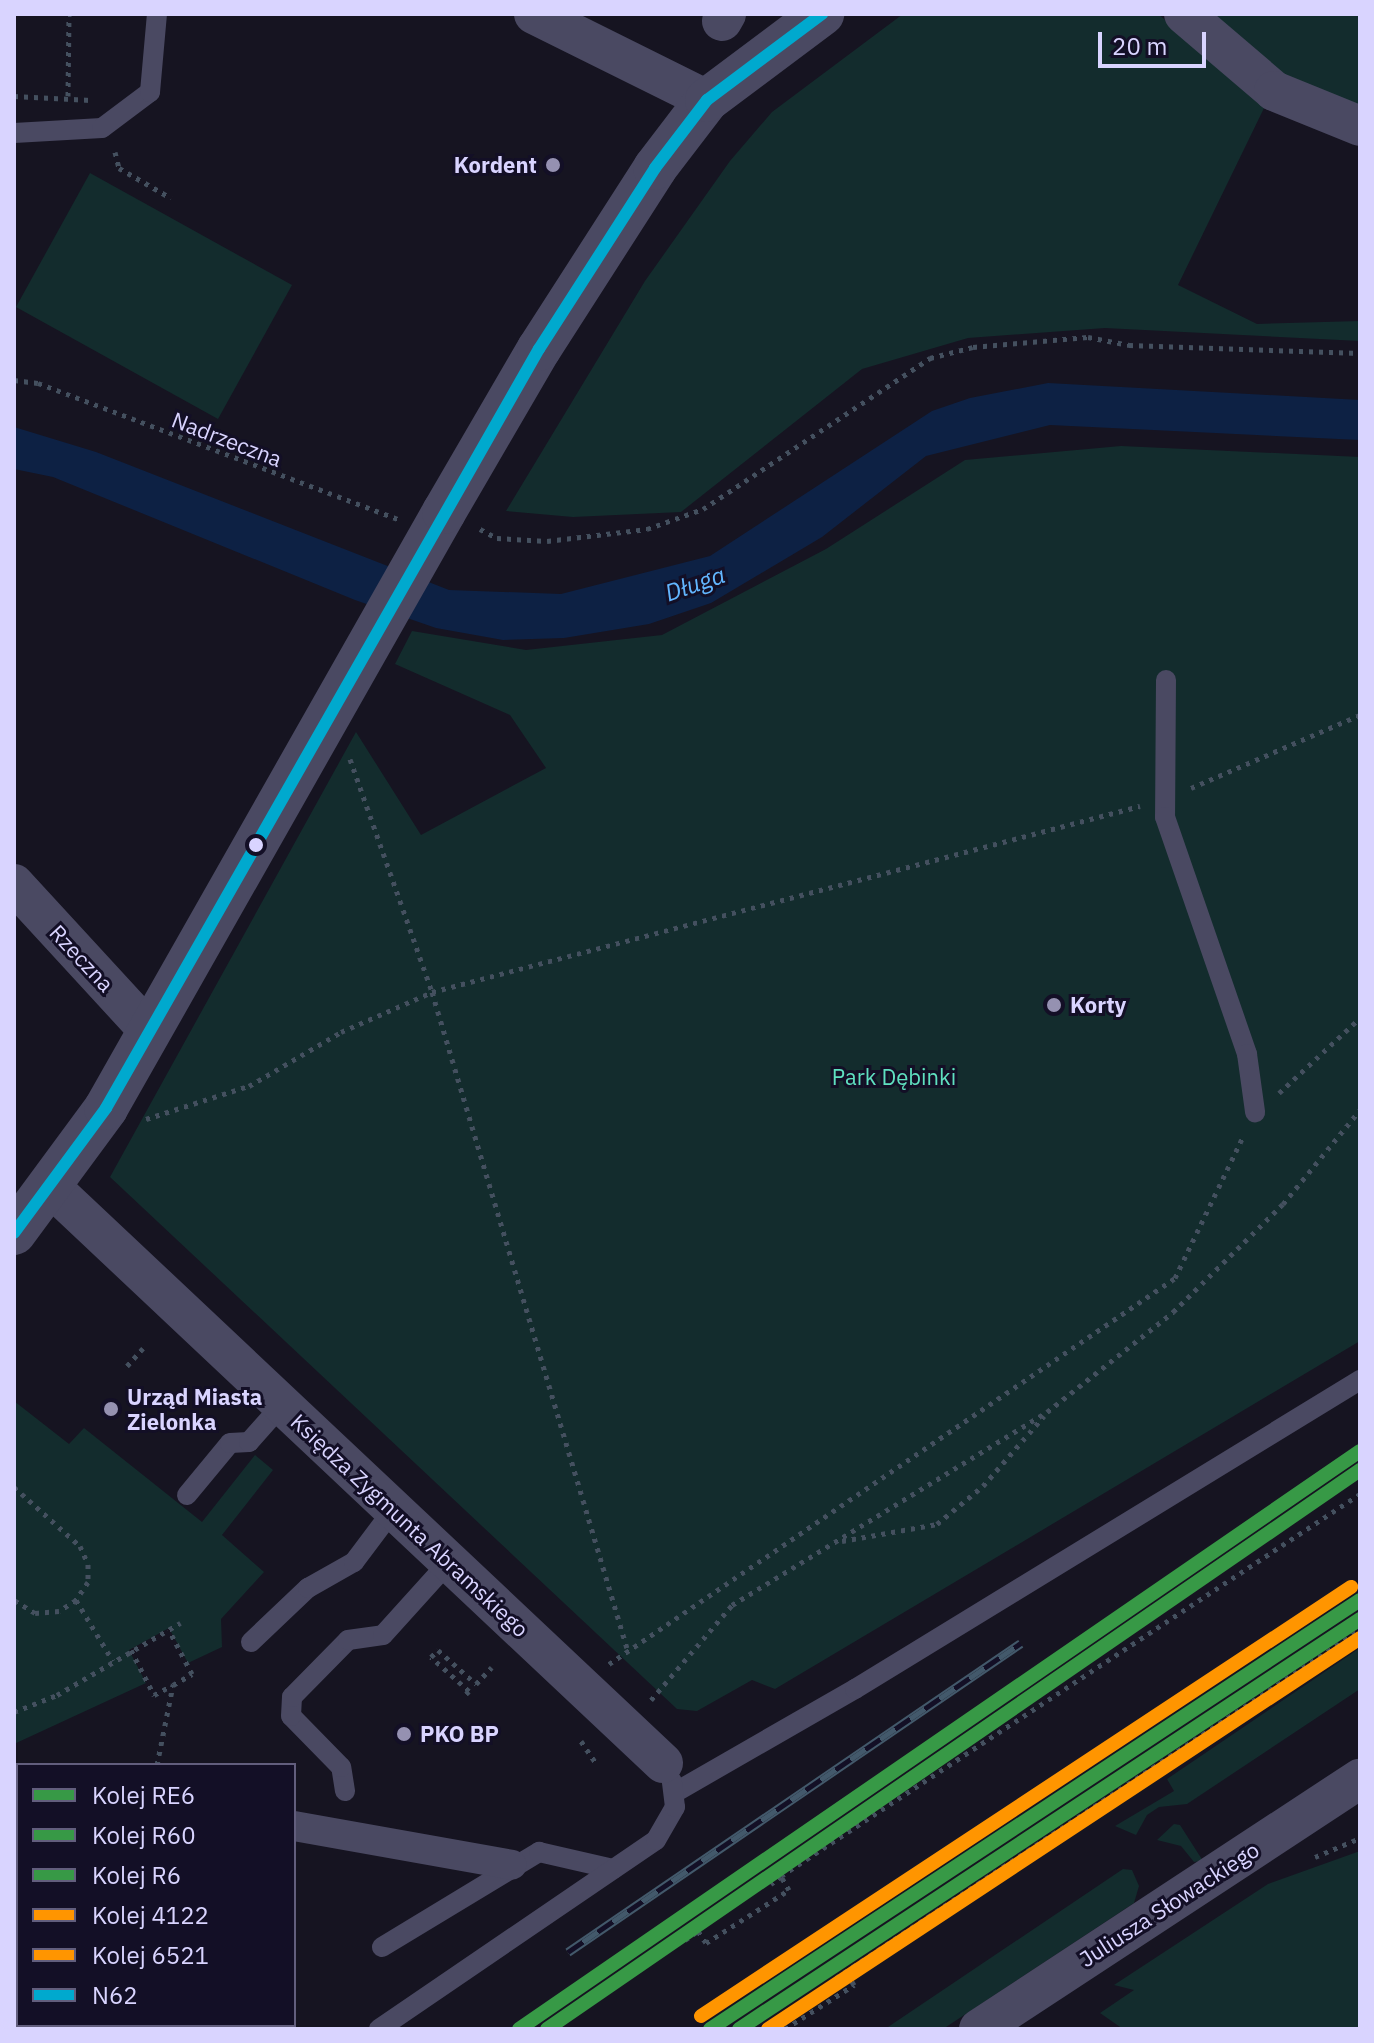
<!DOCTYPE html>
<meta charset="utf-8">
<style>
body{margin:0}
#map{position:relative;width:1374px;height:2043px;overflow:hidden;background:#161421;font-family:"IBM Plex Sans",sans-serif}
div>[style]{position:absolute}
.green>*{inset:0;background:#132c2d}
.water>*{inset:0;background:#0d2144}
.path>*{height:5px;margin-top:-2.5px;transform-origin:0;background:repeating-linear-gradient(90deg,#44505f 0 4px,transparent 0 10px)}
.service>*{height:20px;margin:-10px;padding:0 10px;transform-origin:10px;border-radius:10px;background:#4a4962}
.pedestrian>*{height:30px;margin:-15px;padding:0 15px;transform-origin:15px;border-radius:15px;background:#4a4962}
.minor>*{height:40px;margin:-20px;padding:0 20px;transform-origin:20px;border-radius:20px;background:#4a4962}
.tertiary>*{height:44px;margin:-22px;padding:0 22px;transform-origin:22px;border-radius:22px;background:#4a4962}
.rail>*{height:9px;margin-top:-4.5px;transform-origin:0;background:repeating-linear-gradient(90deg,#130f26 0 18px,#43596b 0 36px);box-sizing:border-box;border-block:2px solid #43596b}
.bus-1>*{height:12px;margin:-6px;padding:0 6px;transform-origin:6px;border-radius:6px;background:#00a9ce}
.rail-1>*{height:14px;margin:-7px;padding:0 7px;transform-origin:7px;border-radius:7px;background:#379946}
.rail-2>*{height:14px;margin:-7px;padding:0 7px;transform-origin:7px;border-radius:7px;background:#379946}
.rail-3>*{height:14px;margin:-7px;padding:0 7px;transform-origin:7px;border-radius:7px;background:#379946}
.rail-4>*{height:14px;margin:-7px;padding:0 7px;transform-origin:7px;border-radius:7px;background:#ff9500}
.rail-5>*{height:14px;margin:-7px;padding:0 7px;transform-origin:7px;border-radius:7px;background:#ff9500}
.dots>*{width:22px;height:22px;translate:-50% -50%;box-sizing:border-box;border:4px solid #130f26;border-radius:50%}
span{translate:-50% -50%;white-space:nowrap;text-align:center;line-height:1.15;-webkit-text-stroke:6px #130f26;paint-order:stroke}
.poi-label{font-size:22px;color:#d9d4ff;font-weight:700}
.right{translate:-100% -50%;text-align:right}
.left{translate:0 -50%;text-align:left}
.street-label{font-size:22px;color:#d9d4ff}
.park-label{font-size:22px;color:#5fe0c0}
.water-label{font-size:24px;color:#62b6ff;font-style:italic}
.frame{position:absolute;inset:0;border:16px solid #d9d4ff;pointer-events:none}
.legend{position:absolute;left:16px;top:1763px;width:280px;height:264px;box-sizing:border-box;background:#130f26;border:2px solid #625e7d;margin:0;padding:10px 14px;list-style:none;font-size:24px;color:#d9d4ff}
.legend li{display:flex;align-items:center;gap:16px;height:40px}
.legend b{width:40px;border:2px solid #625e7d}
.scale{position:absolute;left:1098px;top:32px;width:108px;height:36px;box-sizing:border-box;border:4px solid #d9d4ff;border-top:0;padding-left:10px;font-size:24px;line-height:28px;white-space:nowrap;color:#d9d4ff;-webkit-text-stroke:6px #130f26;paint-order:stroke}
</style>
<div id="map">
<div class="green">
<i style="clip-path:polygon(903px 14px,1158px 14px,1266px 104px,1178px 285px,1257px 324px,1360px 321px,1360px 341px,1105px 328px,968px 338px,862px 369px,681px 512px,573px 517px,506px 511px,645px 281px,730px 161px,772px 112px)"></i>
<i style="clip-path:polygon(1207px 14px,1360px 14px,1360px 108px,1282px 75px)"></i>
<i style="clip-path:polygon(90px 173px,292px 285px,218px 419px,16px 307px)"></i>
<i style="clip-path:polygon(1121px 446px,1360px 457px,1360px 1341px,775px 1689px,752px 1680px,697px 1711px,677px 1709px,110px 1177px,356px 732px,421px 835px,546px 768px,510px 715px,395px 664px,412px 631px,526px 650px,662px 635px,826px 549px,965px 460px)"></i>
<i style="clip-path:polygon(14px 1401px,69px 1444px,84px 1428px,202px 1522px,255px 1455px,273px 1470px,222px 1535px,264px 1572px,221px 1619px,222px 1647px,188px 1663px,169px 1628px,129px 1650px,146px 1683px,14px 1744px)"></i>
<i style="clip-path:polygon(1360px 1648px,1360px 1689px,1187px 1804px,1159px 1807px,1147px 1815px,1136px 1835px,1115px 1826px,1174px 1791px,1167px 1779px)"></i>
<i style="clip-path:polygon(1174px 1824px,1180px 1825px,1203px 1861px,1194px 1862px,1181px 1846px,1157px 1840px)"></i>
<i style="clip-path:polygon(1360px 1851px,1360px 2029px,1123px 2029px,1100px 2013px,1134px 1990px,1114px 1985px,1268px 1884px)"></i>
<i style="clip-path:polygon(1123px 1869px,1132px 1870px,1139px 1886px,1134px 1903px,943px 2029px,885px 2029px)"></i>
<i style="clip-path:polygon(68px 2025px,184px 2025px,186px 2029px,70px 2029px)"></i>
</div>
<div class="water">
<i style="clip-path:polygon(1048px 383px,1360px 400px,1360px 440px,1050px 425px,926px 456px,822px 537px,711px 603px,649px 624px,564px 638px,503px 640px,436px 628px,355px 600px,53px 477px,14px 469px,14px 427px,96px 452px,449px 590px,561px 594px,710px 556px,932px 411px,970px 398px)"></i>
</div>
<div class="path">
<i style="left:14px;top:96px;width:77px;rotate:3deg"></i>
<i style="left:68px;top:96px;width:82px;rotate:-89.3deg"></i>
<i style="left:115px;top:152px;width:16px;rotate:76deg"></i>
<i style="left:119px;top:168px;width:60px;rotate:30deg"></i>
<i style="left:14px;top:380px;width:24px;rotate:7deg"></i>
<i style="left:38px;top:383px;width:385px;rotate:20.7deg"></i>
<i style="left:480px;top:529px;width:19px;rotate:28deg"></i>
<i style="left:497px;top:538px;width:50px;rotate:3.4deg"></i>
<i style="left:547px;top:541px;width:101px;rotate:-6.8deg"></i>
<i style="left:647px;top:529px;width:59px;rotate:-19.7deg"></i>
<i style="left:703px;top:509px;width:273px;rotate:-33.6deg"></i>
<i style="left:930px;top:358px;width:44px;rotate:-14.3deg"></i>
<i style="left:973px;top:347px;width:115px;rotate:-5deg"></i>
<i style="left:1088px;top:337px;width:42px;rotate:11deg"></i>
<i style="left:1129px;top:345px;width:231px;rotate:2deg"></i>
<i style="left:350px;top:759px;width:247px;rotate:70.6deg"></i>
<i style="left:432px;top:992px;width:684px;rotate:73.45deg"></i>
<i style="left:1191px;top:788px;width:184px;rotate:-23.4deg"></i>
<i style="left:1279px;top:1093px;width:110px;rotate:-42.8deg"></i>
<i style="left:146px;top:1119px;width:108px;rotate:-17.8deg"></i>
<i style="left:249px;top:1086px;width:107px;rotate:-30.4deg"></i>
<i style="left:341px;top:1032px;width:99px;rotate:-23.7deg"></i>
<i style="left:432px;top:992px;width:732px;rotate:-14.72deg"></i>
<i style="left:127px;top:1366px;width:24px;rotate:-48deg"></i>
<i style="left:14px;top:1487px;width:89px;rotate:41.8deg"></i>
<i style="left:80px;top:1546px;width:20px;rotate:66deg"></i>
<i style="left:88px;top:1564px;width:18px;rotate:90deg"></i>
<i style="left:88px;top:1582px;width:22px;rotate:124deg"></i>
<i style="left:76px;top:1600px;width:20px;rotate:147deg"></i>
<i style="left:59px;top:1611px;width:24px;rotate:175deg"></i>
<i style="left:35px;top:1613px;width:25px;rotate:-148deg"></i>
<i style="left:842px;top:1541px;width:97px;rotate:-10.1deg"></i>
<i style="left:937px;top:1524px;width:60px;rotate:-39.6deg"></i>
<i style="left:983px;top:1486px;width:93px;rotate:-48.9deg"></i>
<i style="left:76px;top:1600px;width:71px;rotate:58.8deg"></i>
<i style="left:131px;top:1650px;width:51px;rotate:62.9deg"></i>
<i style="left:154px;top:1695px;width:21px;rotate:-28deg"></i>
<i style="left:173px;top:1685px;width:22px;rotate:-30deg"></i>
<i style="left:192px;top:1674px;width:50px;rotate:-117.6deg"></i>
<i style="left:609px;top:1664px;width:685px;rotate:-34.29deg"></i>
<i style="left:1175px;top:1278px;width:157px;rotate:-64.3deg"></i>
<i style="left:466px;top:1694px;width:4px;rotate:-45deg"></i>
<i style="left:469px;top:1691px;width:51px;rotate:-138.2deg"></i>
<i style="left:431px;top:1657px;width:10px;rotate:-45deg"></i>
<i style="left:438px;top:1650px;width:51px;rotate:41.8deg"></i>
<i style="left:476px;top:1684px;width:23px;rotate:-47deg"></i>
<i style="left:651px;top:1700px;width:125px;rotate:-49.5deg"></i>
<i style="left:732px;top:1605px;width:369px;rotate:-31.5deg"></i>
<i style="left:1047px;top:1412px;width:161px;rotate:-38.4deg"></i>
<i style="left:1173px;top:1312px;width:154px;rotate:-44.5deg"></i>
<i style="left:1283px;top:1204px;width:122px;rotate:-50.7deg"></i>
<i style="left:14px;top:1712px;width:46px;rotate:-21.6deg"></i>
<i style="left:57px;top:1695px;width:143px;rotate:-30.3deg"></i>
<i style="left:581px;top:1741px;width:27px;rotate:56deg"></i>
<i style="left:157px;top:1765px;width:82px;rotate:-78.7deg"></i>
<i style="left:14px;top:1839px;width:4px;rotate:-27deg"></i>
<i style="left:1315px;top:1857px;width:49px;rotate:-22.9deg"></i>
<i style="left:781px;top:1876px;width:694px;rotate:-33.42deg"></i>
<i style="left:685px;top:1940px;width:16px;rotate:-35deg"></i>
<i style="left:698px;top:1931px;width:14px;rotate:56deg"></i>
<i style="left:706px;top:1943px;width:98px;rotate:-32.6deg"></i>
<i style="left:789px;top:1890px;width:16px;rotate:-120deg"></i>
<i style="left:781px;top:1876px;width:13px;rotate:141deg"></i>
<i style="left:836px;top:1978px;width:629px;rotate:-33.59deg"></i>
<i style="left:758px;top:2029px;width:8px"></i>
<i style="left:785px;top:2029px;width:82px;rotate:-32.5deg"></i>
<i style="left:854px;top:1985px;width:14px;rotate:-120deg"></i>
</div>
<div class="service">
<i style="left:14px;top:133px;width:88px;rotate:-3.3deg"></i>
<i style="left:102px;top:128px;width:60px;rotate:-36.9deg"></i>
<i style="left:150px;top:92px;width:78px;rotate:-84.9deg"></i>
<i style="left:1166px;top:680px;width:137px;rotate:90.4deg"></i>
<i style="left:1165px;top:817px;width:251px;rotate:70.9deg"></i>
<i style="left:1247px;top:1054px;width:59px;rotate:82.1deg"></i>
<i style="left:187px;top:1495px;width:67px;rotate:-50.4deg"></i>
<i style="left:230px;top:1443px;width:19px;rotate:-3deg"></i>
<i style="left:249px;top:1442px;width:50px;rotate:-48.3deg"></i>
<i style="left:251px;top:1642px;width:79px;rotate:-43.5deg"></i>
<i style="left:308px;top:1588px;width:53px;rotate:-29.5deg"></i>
<i style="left:354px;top:1562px;width:65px;rotate:-53.1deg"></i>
<i style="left:345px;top:1791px;width:24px;rotate:-99deg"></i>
<i style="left:341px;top:1767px;width:71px;rotate:-134.4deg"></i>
<i style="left:291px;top:1716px;width:19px;rotate:-87deg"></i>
<i style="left:292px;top:1697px;width:80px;rotate:-45.5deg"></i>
<i style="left:348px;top:1640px;width:35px;rotate:-8deg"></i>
<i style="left:383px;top:1635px;width:98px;rotate:-47.9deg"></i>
<i style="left:674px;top:1793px;width:209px;rotate:-29.9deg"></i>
<i style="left:855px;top:1689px;width:592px;rotate:-31.46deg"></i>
<i style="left:14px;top:1901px;width:4px;rotate:-14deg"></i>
<i style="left:382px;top:1947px;width:184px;rotate:-31.2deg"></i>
<i style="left:539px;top:1852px;width:76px;rotate:12.9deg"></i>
<i style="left:203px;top:2025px;width:5px;rotate:53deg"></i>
<i style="left:379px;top:2029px;width:335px;rotate:-34.3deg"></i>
<i style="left:656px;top:1840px;width:38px;rotate:-60deg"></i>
<i style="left:675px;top:1807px;width:26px;rotate:-97deg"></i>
</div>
<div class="pedestrian">
<i style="left:294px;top:1826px;width:221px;rotate:10.1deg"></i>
</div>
<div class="minor">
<i style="left:534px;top:14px;width:193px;rotate:26.4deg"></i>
<i style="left:1184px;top:14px;width:118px;rotate:40.5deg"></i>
<i style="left:1274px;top:91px;width:93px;rotate:22.1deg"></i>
<i style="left:722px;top:21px;width:8px;rotate:-60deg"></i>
<i style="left:14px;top:884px;width:201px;rotate:47.4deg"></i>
<i style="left:52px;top:1188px;width:839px;rotate:43.26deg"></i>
<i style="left:979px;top:2029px;width:456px;rotate:-33.3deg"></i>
</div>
<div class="tertiary">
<i style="left:14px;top:1233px;width:155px;rotate:-53.6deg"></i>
<i style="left:106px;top:1108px;width:685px;rotate:-60.44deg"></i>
<i style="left:444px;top:512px;width:189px;rotate:-59.8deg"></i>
<i style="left:539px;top:349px;width:215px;rotate:-57.3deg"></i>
<i style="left:655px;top:168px;width:86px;rotate:-52.6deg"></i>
<i style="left:707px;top:100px;width:144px;rotate:-36.8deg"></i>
</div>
<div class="rail">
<i style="left:568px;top:1952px;width:548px;rotate:-34.3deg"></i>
</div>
<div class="bus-1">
<i style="left:14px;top:1233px;width:155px;rotate:-53.6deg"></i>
<i style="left:106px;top:1108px;width:874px;rotate:-60.3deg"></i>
<i style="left:539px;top:349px;width:215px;rotate:-57.3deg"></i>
<i style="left:655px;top:168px;width:86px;rotate:-52.6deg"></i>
<i style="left:707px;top:100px;width:144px;rotate:-36.8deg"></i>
</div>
<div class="rail-1">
<i style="left:710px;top:2029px;width:779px;rotate:-33.42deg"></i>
</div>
<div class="rail-2">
<i style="left:519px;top:2029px;width:1020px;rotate:-34.5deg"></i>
</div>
<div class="rail-3">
<i style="left:547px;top:2029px;width:987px;rotate:-34.51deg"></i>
<i style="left:739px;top:2029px;width:744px;rotate:-33.43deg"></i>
</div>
<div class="rail-4">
<i style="left:701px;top:2016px;width:779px;rotate:-33.42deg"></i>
</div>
<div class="rail-5">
<i style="left:768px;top:2029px;width:709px;rotate:-33.44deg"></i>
</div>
<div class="dots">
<i style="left:553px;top:165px;background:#9591b1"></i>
<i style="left:256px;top:845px;background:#d9d4ff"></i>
<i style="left:1054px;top:1005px;background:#9591b1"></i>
<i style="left:111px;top:1409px;background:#9591b1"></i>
<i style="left:404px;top:1734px;background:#9591b1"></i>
</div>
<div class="poi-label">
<span class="right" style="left:537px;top:165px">Kordent</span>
<span class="left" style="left:1070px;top:1005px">Korty</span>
<span class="left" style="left:127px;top:1409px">Urząd Miasta<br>Zielonka</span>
<span class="left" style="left:420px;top:1734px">PKO BP</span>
</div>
<div class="street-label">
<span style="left:227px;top:439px;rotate:21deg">Nadrzeczna</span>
<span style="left:82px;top:958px;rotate:47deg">Rzeczna</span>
<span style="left:410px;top:1525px;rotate:43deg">Księdza Zygmunta Abramskiego</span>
<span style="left:1169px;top:1904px;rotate:-33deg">Juliusza Słowackiego</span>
</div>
<div class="park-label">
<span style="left:894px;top:1077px">Park Dębinki</span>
</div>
<div class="water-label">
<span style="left:695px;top:584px;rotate:-19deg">Długa</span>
</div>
<div class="frame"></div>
<ul class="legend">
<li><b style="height:10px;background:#379946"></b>Kolej RE6</li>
<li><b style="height:10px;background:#379946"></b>Kolej R60</li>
<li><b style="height:10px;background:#379946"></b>Kolej R6</li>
<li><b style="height:10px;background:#ff9500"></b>Kolej 4122</li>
<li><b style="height:10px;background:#ff9500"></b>Kolej 6521</li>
<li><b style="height:10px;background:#00a9ce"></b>N62</li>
</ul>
<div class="scale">20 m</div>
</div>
